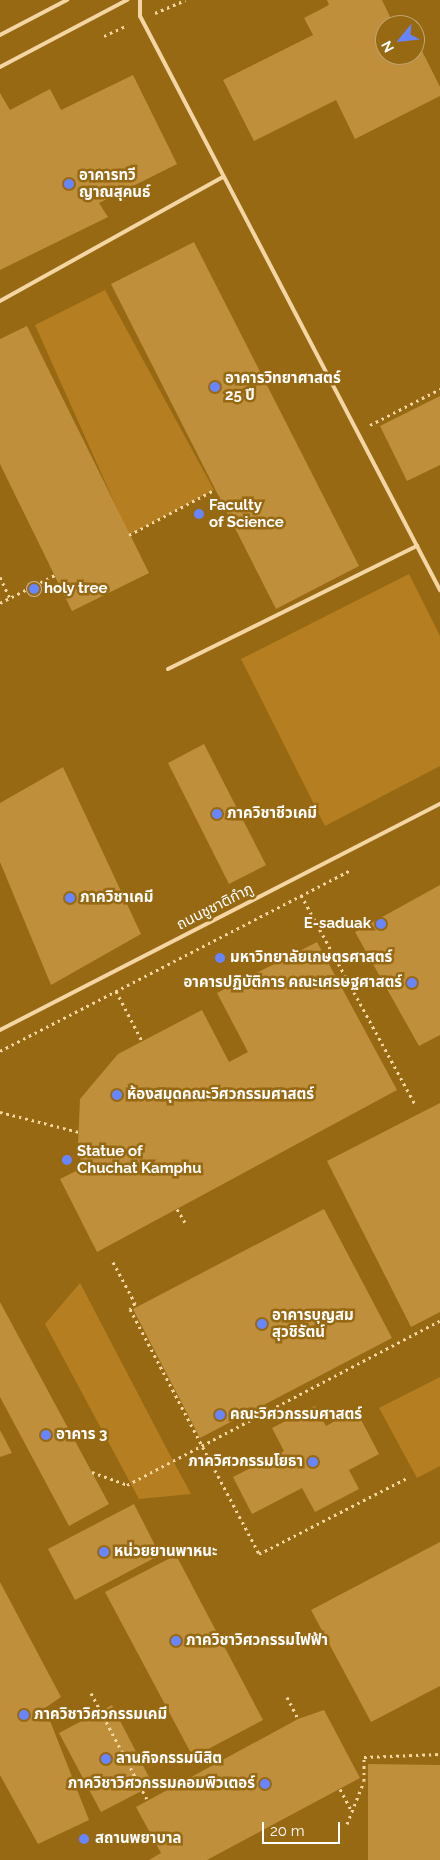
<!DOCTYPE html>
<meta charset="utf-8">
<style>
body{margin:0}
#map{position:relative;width:440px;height:1860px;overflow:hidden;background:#976912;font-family:Raleway,"Noto Sans Thai",sans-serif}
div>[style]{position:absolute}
.green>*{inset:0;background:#b57f21}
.building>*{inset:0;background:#bf8f3b}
.path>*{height:3px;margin-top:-1.5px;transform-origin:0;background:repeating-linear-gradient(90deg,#f3d6a4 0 2.5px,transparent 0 6.5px)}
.service>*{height:4px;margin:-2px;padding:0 2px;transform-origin:2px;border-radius:2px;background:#f3d6a4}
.trees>*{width:16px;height:16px;margin:-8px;border-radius:50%;background:#d0b788}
.dots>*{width:14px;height:14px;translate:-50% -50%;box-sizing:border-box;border:2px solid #976912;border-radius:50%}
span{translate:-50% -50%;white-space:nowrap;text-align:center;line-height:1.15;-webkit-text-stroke:5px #976912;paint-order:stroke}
.poi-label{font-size:15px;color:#fff;font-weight:700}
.left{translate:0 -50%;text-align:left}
.right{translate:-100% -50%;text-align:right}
.street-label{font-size:15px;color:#fff}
.north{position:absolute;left:375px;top:15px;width:50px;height:50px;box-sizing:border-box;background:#976912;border:1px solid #c1a571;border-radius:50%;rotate:242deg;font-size:14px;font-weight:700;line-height:20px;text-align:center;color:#fff}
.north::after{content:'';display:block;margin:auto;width:18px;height:22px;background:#6685ff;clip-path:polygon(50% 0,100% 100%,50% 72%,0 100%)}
.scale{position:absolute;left:262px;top:1822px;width:78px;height:22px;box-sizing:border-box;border:2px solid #fff;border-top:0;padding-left:6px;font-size:15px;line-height:18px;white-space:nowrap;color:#fff;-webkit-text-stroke:4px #976912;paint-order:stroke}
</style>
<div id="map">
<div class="green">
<i style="clip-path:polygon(105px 290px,214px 490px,129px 535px,35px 325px)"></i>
<i style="clip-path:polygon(409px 574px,440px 636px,440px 766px,325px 826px,241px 659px)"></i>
<i style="clip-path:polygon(80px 1283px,171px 1457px,191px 1494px,139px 1499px,45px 1324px)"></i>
<i style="clip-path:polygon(440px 1377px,440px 1466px,417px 1478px,379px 1408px)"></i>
</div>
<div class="building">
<i style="clip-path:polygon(327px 0,382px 0,394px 25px,385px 25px,385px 55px,415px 55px,415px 37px,440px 87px,440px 96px,355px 139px,336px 100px,254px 141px,223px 80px,313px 35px,304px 18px,329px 5px)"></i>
<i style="clip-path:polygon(133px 75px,177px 164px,99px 203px,108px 217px,0 270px,0 93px,10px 110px,50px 89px,61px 110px)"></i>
<i style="clip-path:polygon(194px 242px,359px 566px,276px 609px,111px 284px)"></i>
<i style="clip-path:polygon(27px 326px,149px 573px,72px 611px,0 464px,0 339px)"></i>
<i style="clip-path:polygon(440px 396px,440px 465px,407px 481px,380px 426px)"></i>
<i style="clip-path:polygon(204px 744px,266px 865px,229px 884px,168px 763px)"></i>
<i style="clip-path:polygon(63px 767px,141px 934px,51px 985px,0 862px,0 803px)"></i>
<i style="clip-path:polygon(440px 885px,440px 1035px,419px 1046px,355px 932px)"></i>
<i style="clip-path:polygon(317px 942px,397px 1090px,97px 1252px,60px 1179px,82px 1168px,78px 1145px,80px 1099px,118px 1054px,202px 1010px,229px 1062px,248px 1052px,217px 993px)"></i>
<i style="clip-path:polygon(440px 1103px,440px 1312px,411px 1327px,327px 1161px)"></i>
<i style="clip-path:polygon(324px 1209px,392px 1338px,200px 1438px,133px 1309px)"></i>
<i style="clip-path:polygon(0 1302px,109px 1504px,69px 1526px,0 1397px)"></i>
<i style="clip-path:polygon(315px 1406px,326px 1426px,356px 1410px,379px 1454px,349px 1470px,359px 1489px,315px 1512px,302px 1488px,252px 1514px,233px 1477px,284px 1451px,272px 1428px)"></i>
<i style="clip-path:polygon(0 1430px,12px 1453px,0 1457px)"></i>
<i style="clip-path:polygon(134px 1504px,160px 1555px,75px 1600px,48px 1549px)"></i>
<i style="clip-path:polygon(440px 1542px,440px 1686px,371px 1722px,311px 1610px)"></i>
<i style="clip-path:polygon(176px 1555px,263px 1720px,193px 1757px,105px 1592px)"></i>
<i style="clip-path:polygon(0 1582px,61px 1697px,45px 1708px,89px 1820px,38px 1844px,0 1775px)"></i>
<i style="clip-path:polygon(112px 1705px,153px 1785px,101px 1812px,59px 1733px)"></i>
<i style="clip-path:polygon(324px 1710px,360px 1778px,207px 1860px,149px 1860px,161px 1853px,136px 1807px,298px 1719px)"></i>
<i style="clip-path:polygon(368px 1764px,440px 1765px,440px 1860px,368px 1860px)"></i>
</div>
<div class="path">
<i style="left:155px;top:13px;width:33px;rotate:-23deg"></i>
<i style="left:104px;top:36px;width:26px;rotate:-25deg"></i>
<i style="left:370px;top:425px;width:79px;rotate:-27.2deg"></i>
<i style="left:129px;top:535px;width:96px;rotate:-27.9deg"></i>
<i style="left:0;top:577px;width:23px;rotate:65deg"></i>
<i style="left:0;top:603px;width:62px;rotate:-27deg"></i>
<i style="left:301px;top:895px;width:238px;rotate:61.4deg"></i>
<i style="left:116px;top:991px;width:56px;rotate:62.5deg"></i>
<i style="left:0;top:1051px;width:396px;rotate:-27.3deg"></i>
<i style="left:0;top:1112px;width:81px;rotate:14.2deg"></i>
<i style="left:177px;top:1209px;width:17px;rotate:59deg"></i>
<i style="left:113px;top:1262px;width:47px;rotate:61.8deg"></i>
<i style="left:135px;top:1303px;width:8px;rotate:130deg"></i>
<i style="left:130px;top:1309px;width:277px;rotate:62.2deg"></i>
<i style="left:259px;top:1554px;width:166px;rotate:-27.2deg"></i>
<i style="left:92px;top:1472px;width:37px;rotate:20deg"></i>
<i style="left:127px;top:1485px;width:353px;rotate:-27.7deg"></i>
<i style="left:91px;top:1693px;width:122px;rotate:62.2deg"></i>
<i style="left:287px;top:1697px;width:25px;rotate:63deg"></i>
<i style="left:340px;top:1789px;width:26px;rotate:62deg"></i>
<i style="left:347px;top:1824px;width:46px;rotate:-68.4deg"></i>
<i style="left:364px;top:1781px;width:24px;rotate:-90deg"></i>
<i style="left:364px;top:1757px;width:76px;rotate:-2.3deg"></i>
</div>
<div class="service">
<i style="left:140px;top:0;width:16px;rotate:90deg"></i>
<i style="left:140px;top:16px;width:648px;rotate:62.41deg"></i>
<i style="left:0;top:35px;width:76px;rotate:-27.6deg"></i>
<i style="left:0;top:67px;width:144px;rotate:-27.8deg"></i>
<i style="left:0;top:301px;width:255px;rotate:-29.1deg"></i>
<i style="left:168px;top:669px;width:278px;rotate:-26.3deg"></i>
<i style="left:0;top:1030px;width:495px;rotate:-27.2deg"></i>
</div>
<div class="trees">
<i style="left:34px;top:589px"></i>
</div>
<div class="dots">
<i style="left:69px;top:184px;background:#6685ff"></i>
<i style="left:215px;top:387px;background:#6685ff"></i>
<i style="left:199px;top:514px;background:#6685ff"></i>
<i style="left:34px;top:589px;background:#6685ff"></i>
<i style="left:217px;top:814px;background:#6685ff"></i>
<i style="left:70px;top:898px;background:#6685ff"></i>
<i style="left:381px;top:924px;background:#6685ff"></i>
<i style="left:220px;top:958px;background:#6685ff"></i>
<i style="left:412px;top:983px;background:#6685ff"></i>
<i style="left:117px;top:1095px;background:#6685ff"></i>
<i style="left:67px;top:1160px;background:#6685ff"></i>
<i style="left:262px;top:1324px;background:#6685ff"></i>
<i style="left:220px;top:1415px;background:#6685ff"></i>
<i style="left:46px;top:1435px;background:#6685ff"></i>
<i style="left:313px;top:1462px;background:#6685ff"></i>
<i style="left:104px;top:1552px;background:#6685ff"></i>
<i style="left:176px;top:1641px;background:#6685ff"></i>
<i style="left:24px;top:1715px;background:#6685ff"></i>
<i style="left:106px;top:1759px;background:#6685ff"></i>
<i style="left:265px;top:1784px;background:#6685ff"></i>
<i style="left:84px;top:1839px;background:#6685ff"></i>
</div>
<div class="poi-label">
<span class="left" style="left:79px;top:184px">อาคารทวี<br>ญาณสุคนธ์</span>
<span class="left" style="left:225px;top:387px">อาคารวิทยาศาสตร์<br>25 ปี</span>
<span class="left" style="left:209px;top:514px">Faculty<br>of Science</span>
<span class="left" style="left:44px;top:589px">holy tree</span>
<span class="left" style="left:227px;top:814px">ภาควิชาชีวเคมี</span>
<span class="left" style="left:80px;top:898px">ภาควิชาเคมี</span>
<span class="right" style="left:371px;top:924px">E-saduak</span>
<span class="left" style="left:230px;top:958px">มหาวิทยาลัยเกษตรศาสตร์</span>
<span class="right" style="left:402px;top:983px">อาคารปฏิบัติการ คณะเศรษฐศาสตร์</span>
<span class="left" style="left:127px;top:1095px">ห้องสมุดคณะวิศวกรรมศาสตร์</span>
<span class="left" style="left:77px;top:1160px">Statue of<br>Chuchat Kamphu</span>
<span class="left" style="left:272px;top:1324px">อาคารบุญสม<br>สุวชิรัตน์</span>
<span class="left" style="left:230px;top:1415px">คณะวิศวกรรมศาสตร์</span>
<span class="left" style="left:56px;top:1435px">อาคาร 3</span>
<span class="right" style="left:303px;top:1462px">ภาควิศวกรรมโยธา</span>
<span class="left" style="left:114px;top:1552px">หน่วยยานพาหนะ</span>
<span class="left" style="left:186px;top:1641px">ภาควิชาวิศวกรรมไฟฟ้า</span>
<span class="left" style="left:34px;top:1715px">ภาควิชาวิศวกรรมเคมี</span>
<span class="left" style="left:116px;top:1759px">ลานกิจกรรมนิสิต</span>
<span class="right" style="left:255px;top:1784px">ภาควิชาวิศวกรรมคอมพิวเตอร์</span>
<span class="left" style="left:95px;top:1839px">สถานพยาบาล</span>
</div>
<div class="street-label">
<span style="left:215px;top:907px;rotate:-27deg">ถนนชูชาติกำภู</span>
</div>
<div class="north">N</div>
<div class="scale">20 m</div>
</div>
